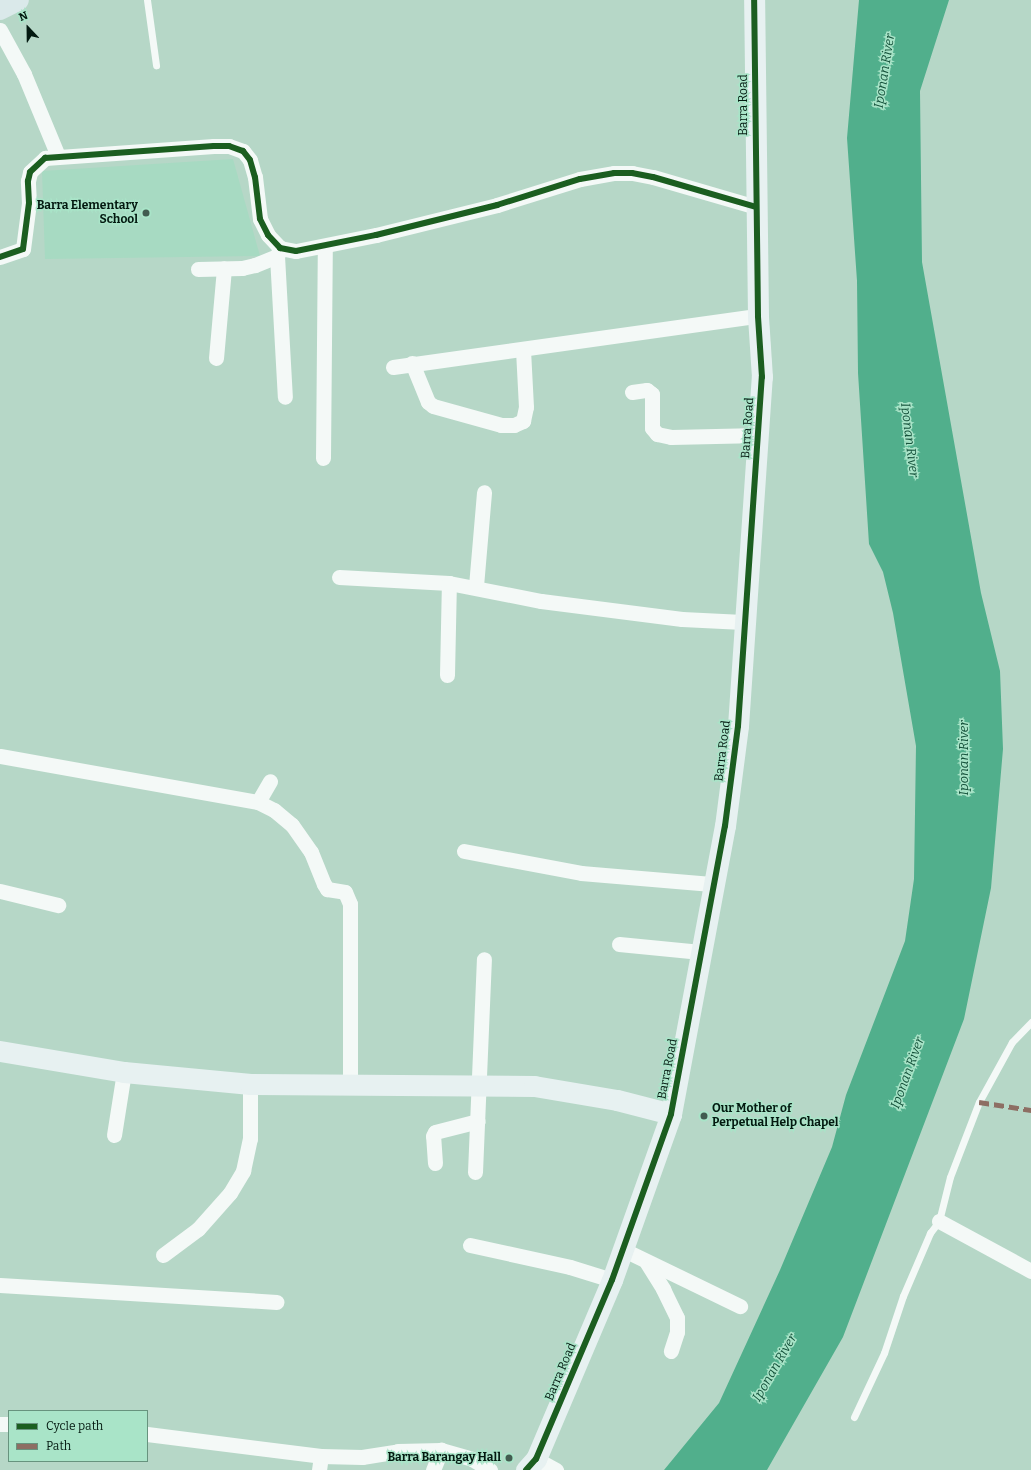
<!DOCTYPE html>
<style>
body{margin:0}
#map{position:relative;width:1031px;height:1470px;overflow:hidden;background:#b6d7c7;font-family:Bitter,serif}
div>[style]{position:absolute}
.built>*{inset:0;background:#a7dac2}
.water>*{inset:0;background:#51af8c}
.lane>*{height:7px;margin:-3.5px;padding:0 3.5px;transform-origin:3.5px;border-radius:3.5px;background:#f4f9f7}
.street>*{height:15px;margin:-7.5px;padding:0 7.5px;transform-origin:7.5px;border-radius:7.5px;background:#f4f9f7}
.secondary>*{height:21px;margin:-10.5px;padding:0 10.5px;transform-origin:10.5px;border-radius:10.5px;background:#e7f1f1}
.primary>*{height:22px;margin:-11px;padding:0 11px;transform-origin:11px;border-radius:11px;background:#dae9ea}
.quiet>*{height:5px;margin-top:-2.5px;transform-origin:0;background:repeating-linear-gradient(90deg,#8d6e63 0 10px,transparent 0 15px)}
.cycleway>*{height:6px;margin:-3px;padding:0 3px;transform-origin:3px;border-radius:3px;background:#1b5e20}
.dots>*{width:11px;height:11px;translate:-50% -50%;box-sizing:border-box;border:2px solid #a9e4c8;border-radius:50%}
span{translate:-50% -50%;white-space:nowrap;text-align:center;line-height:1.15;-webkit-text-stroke:3px #a9e4c8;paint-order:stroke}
.street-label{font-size:12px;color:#031910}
.poi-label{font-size:12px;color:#031910;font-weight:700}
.right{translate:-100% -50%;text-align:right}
.left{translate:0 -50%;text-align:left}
.water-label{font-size:13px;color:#15523b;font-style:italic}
.legend{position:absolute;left:8px;top:1410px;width:140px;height:52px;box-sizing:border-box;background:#a9e4c8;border:1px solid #67937e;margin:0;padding:5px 7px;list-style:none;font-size:12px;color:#031910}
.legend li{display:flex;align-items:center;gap:8px;height:20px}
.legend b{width:20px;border:1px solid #67937e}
.north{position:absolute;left:8px;top:8px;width:40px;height:40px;-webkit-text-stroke:3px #a9e4c8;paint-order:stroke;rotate:338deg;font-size:11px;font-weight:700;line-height:16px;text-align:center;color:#031910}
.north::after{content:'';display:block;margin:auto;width:14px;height:18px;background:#031910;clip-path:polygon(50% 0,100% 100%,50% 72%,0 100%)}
</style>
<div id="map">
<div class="built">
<i style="clip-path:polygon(233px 159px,260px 256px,45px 259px,42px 171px)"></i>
</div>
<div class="water">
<i style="clip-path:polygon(859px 0,949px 0,920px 91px,922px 262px,981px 593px,1000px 671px,1003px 749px,991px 888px,964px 1019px,843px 1337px,767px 1470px,664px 1470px,719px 1403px,780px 1270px,832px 1147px,846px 1095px,905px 941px,914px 879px,916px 746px,893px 613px,883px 572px,869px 544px,858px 373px,857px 281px,847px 138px)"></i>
</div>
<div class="lane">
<i style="left:147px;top:0;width:66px;rotate:82.1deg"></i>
<i style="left:854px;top:1417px;width:71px;rotate:-64.9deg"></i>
<i style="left:884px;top:1353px;width:60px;rotate:-71.6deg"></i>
<i style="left:903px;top:1296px;width:69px;rotate:-66.8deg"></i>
<i style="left:930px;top:1233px;width:15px;rotate:-53deg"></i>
<i style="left:939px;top:1221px;width:45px;rotate:-76deg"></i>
<i style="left:950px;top:1177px;width:80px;rotate:-68.9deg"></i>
<i style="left:979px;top:1102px;width:68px;rotate:-61.2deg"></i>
<i style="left:1012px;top:1042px;width:28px;rotate:-46deg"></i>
</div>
<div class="street">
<i style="left:0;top:30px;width:50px;rotate:61.4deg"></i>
<i style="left:24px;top:74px;width:89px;rotate:67.5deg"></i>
<i style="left:277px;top:256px;width:141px;rotate:86.8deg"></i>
<i style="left:0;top:257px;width:24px;rotate:-19deg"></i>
<i style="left:23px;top:249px;width:46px;rotate:-82.6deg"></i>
<i style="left:29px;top:203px;width:22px;rotate:-93deg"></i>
<i style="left:28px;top:181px;width:9px;rotate:-77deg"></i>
<i style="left:30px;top:172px;width:21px;rotate:-43deg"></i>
<i style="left:45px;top:158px;width:169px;rotate:-4.1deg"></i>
<i style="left:214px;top:146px;width:15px"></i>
<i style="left:229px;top:146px;width:15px;rotate:20deg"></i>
<i style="left:243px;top:151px;width:11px;rotate:52deg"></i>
<i style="left:250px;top:160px;width:18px;rotate:74deg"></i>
<i style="left:255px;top:177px;width:42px;rotate:83.2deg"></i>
<i style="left:260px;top:219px;width:18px;rotate:63deg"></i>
<i style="left:268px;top:235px;width:18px;rotate:47deg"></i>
<i style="left:280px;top:248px;width:16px;rotate:11deg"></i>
<i style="left:296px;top:251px;width:82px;rotate:-11.3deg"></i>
<i style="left:376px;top:235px;width:125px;rotate:-13.9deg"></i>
<i style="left:497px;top:205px;width:87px;rotate:-17.4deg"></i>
<i style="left:580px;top:179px;width:35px;rotate:-10deg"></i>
<i style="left:614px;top:173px;width:18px"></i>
<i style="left:632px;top:173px;width:21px;rotate:11deg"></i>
<i style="left:653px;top:177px;width:107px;rotate:16.2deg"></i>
<i style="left:198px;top:269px;width:44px;rotate:-1.3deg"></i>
<i style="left:242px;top:268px;width:13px;rotate:-13deg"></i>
<i style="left:255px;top:265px;width:24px;rotate:-22deg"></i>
<i style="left:277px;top:256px;width:9px;rotate:-69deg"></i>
<i style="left:216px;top:358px;width:90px;rotate:-84.9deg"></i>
<i style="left:412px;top:363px;width:42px;rotate:67.7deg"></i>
<i style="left:428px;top:402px;width:6px;rotate:39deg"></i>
<i style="left:433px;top:406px;width:71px;rotate:15.6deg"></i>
<i style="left:501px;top:425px;width:13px"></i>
<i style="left:514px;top:425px;width:10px;rotate:-24deg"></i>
<i style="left:523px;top:421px;width:14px;rotate:-78deg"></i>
<i style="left:526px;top:407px;width:58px;rotate:-93deg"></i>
<i style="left:393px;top:367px;width:369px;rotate:-8deg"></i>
<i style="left:632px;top:392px;width:15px;rotate:-8deg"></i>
<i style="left:647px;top:390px;width:6px;rotate:39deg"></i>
<i style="left:652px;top:394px;width:34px;rotate:90deg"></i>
<i style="left:652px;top:428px;width:8px;rotate:50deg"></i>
<i style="left:657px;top:434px;width:14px;rotate:12deg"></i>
<i style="left:671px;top:437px;width:89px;rotate:-1.3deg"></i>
<i style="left:323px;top:458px;width:212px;rotate:-89.5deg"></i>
<i style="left:339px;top:577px;width:110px;rotate:3.1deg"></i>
<i style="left:449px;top:583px;width:94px;rotate:11.1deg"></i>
<i style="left:541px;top:601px;width:142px;rotate:7.3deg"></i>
<i style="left:682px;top:619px;width:61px;rotate:2.8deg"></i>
<i style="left:476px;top:586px;width:94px;rotate:-85.1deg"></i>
<i style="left:447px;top:675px;width:92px;rotate:-88.8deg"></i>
<i style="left:0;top:756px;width:262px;rotate:10.1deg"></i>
<i style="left:258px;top:802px;width:18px;rotate:27deg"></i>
<i style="left:274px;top:810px;width:23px;rotate:40deg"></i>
<i style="left:292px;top:825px;width:33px;rotate:55deg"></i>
<i style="left:311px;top:852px;width:35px;rotate:68deg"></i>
<i style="left:324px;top:884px;width:6px;rotate:59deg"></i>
<i style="left:327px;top:889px;width:18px;rotate:9deg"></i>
<i style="left:345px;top:892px;width:13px;rotate:67deg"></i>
<i style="left:350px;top:904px;width:181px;rotate:90deg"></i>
<i style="left:258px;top:802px;width:24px;rotate:-60deg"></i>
<i style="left:464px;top:851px;width:119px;rotate:10.6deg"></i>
<i style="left:581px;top:873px;width:131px;rotate:4.8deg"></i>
<i style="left:0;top:891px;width:60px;rotate:13.6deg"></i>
<i style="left:619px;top:944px;width:82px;rotate:5.6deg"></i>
<i style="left:114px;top:1135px;width:64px;rotate:-81deg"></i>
<i style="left:435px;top:1163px;width:27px;rotate:-94deg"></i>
<i style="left:433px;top:1136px;width:4px;rotate:-63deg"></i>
<i style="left:435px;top:1132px;width:44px;rotate:-14.3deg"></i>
<i style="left:475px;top:1172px;width:213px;rotate:-87.6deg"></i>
<i style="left:939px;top:1221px;width:105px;rotate:28.5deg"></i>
<i style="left:470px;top:1245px;width:102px;rotate:12.4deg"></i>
<i style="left:570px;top:1267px;width:44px;rotate:17.2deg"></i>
<i style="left:624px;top:1250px;width:129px;rotate:25.8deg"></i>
<i style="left:163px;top:1255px;width:44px;rotate:-36.6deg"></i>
<i style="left:198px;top:1229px;width:48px;rotate:-48.4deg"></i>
<i style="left:230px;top:1193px;width:26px;rotate:-59deg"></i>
<i style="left:243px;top:1171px;width:33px;rotate:-78deg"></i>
<i style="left:250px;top:1139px;width:55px;rotate:-90deg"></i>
<i style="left:647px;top:1263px;width:31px;rotate:58deg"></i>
<i style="left:663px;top:1289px;width:32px;rotate:64deg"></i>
<i style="left:677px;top:1318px;width:14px;rotate:90deg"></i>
<i style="left:677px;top:1332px;width:20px;rotate:108deg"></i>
<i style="left:0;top:1285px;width:277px;rotate:3.5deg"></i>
<i style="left:0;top:1424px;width:9px"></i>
<i style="left:147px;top:1434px;width:175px;rotate:7.2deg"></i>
<i style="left:321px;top:1456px;width:41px;rotate:1.4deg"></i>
<i style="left:362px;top:1457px;width:36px;rotate:-9deg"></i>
<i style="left:398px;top:1451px;width:43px;rotate:-1.3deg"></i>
<i style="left:441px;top:1450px;width:32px;rotate:16deg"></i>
<i style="left:472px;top:1459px;width:21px;rotate:31deg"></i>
<i style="left:536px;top:1459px;width:23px;rotate:29deg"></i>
<i style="left:319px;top:1470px;width:14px;rotate:-82deg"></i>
<i style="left:433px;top:1470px;width:22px;rotate:-68deg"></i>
</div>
<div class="secondary">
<i style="left:0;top:1051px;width:126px;rotate:9.6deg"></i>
<i style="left:124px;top:1072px;width:127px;rotate:5.4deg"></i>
<i style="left:250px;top:1084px;width:284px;rotate:0.4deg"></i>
<i style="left:534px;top:1086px;width:84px;rotate:9.6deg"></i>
<i style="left:617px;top:1100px;width:56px;rotate:14.5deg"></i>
<i style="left:526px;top:1470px;width:15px;rotate:-48deg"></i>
<i style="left:536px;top:1459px;width:194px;rotate:-67deg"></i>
<i style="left:612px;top:1280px;width:176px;rotate:-70.4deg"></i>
<i style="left:671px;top:1114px;width:293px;rotate:-79.4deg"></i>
<i style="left:725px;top:826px;width:101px;rotate:-82.6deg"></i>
<i style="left:738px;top:726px;width:350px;rotate:-86.1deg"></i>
<i style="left:762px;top:377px;width:61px;rotate:-93.8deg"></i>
<i style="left:758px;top:316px;width:316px;rotate:-90.7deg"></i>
</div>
<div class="primary">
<i style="left:0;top:9px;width:20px;rotate:-27deg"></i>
</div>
<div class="quiet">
<i style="left:979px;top:1102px;width:53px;rotate:8.7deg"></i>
</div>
<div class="cycleway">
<i style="left:0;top:257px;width:24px;rotate:-19deg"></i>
<i style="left:23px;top:249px;width:46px;rotate:-82.6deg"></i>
<i style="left:29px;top:203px;width:22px;rotate:-93deg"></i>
<i style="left:28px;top:181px;width:9px;rotate:-77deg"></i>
<i style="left:30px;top:172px;width:21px;rotate:-43deg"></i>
<i style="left:45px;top:158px;width:169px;rotate:-4.1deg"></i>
<i style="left:214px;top:146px;width:15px"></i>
<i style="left:229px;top:146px;width:15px;rotate:20deg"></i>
<i style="left:243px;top:151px;width:11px;rotate:52deg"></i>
<i style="left:250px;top:160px;width:18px;rotate:74deg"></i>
<i style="left:255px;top:177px;width:42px;rotate:83.2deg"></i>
<i style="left:260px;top:219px;width:18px;rotate:63deg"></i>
<i style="left:268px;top:235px;width:18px;rotate:47deg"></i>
<i style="left:280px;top:248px;width:16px;rotate:11deg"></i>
<i style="left:296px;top:251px;width:82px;rotate:-11.3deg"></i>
<i style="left:376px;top:235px;width:125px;rotate:-13.9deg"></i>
<i style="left:497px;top:205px;width:87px;rotate:-17.4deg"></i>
<i style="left:580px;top:179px;width:35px;rotate:-10deg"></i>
<i style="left:614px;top:173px;width:18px"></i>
<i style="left:632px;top:173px;width:21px;rotate:11deg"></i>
<i style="left:653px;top:177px;width:107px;rotate:16.2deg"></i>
<i style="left:526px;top:1470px;width:15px;rotate:-48deg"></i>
<i style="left:536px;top:1459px;width:194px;rotate:-67deg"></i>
<i style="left:612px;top:1280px;width:176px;rotate:-70.4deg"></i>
<i style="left:671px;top:1114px;width:293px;rotate:-79.4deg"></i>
<i style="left:725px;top:826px;width:101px;rotate:-82.6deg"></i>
<i style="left:738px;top:726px;width:350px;rotate:-86.1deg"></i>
<i style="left:762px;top:377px;width:61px;rotate:-93.8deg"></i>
<i style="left:758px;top:316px;width:316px;rotate:-90.7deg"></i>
</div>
<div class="dots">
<i style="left:146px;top:213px;background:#425c50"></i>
<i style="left:704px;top:1116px;background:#425c50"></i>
<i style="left:509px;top:1458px;background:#425c50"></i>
</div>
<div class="street-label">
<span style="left:744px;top:105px;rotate:-90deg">Barra Road</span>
<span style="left:748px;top:428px;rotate:-86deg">Barra Road</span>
<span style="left:723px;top:751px;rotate:-83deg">Barra Road</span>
<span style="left:668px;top:1069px;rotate:-79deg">Barra Road</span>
<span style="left:561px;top:1372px;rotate:-67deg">Barra Road</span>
</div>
<div class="poi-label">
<span class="right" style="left:138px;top:213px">Barra Elementary<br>School</span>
<span class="left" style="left:712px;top:1116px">Our Mother of<br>Perpetual Help Chapel</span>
<span class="right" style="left:501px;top:1458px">Barra Barangay Hall</span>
</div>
<div class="water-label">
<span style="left:885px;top:71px;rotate:-81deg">Iponan River</span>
<span style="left:909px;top:440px;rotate:83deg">Iponan River</span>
<span style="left:964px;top:758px;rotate:-90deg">Iponan River</span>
<span style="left:908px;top:1073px;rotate:-70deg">Iponan River</span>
<span style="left:775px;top:1368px;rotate:-60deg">Iponan River</span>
</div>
<ul class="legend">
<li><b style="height:5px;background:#1b5e20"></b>Cycle path</li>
<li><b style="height:5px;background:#8d6e63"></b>Path</li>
</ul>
<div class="north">N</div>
</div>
